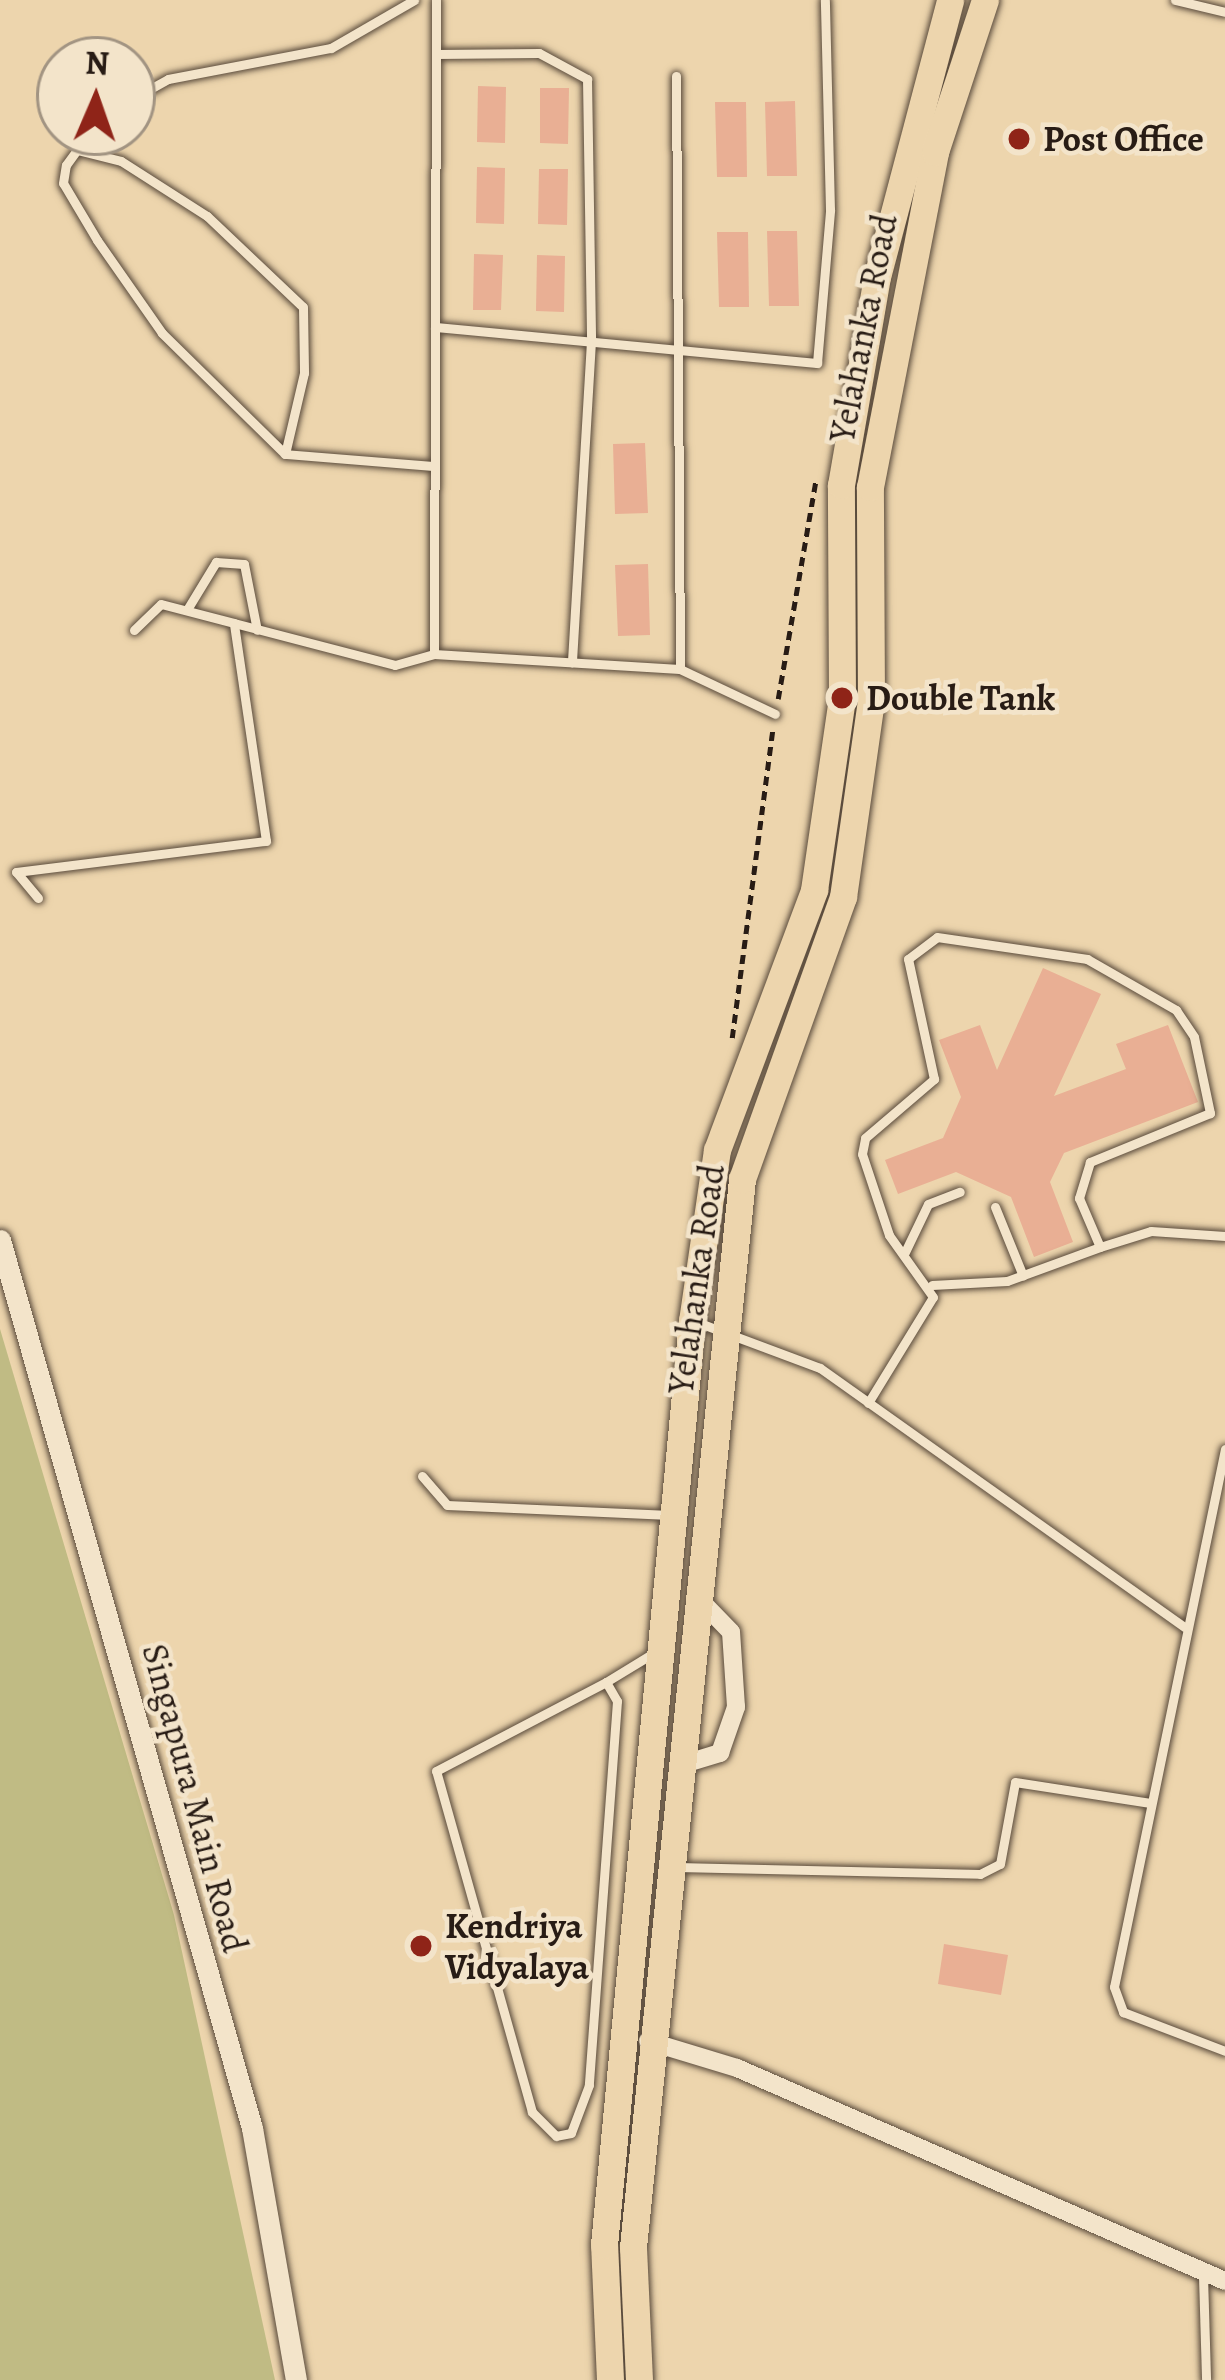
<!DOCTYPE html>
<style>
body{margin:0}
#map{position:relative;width:1225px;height:2380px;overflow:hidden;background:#edd5ad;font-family:Alegreya,serif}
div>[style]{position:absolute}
.green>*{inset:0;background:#c0bb84}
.building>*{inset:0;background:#e9af94}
.path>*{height:4.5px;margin-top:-2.25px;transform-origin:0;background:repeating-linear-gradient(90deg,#281c15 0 9px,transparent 0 15px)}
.roads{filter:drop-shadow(0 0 3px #594a3b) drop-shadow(0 0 3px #594a3b)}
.service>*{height:9px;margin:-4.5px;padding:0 4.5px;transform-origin:4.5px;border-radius:4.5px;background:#f3e4ca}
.minor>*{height:18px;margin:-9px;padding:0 9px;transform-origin:9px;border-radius:9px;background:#f3e4ca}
.tertiary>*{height:21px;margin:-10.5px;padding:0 10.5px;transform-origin:10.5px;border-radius:10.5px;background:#f3e4ca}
.primary>*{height:27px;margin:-13.5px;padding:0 13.5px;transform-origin:13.5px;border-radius:13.5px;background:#edd5ad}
.dots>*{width:33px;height:33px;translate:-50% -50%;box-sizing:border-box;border:6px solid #f3e4ca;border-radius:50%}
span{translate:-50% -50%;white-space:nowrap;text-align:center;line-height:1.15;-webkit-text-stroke:9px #f3e4ca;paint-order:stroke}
.poi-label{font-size:36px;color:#281c15;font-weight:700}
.left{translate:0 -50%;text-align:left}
.street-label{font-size:36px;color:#281c15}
.north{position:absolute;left:36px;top:36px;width:120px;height:120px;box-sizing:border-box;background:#f3e4ca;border:3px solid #a29482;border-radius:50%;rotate:2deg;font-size:33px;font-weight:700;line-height:48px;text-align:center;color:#281c15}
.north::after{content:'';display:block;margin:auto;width:42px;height:54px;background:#8f2418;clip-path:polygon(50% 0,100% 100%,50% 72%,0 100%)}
</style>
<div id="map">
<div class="green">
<i style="clip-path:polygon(0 1329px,174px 1915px,275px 2380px,0 2380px)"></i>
</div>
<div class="building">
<i style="clip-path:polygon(478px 86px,506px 87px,505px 143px,477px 142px)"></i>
<i style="clip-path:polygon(540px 88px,569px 88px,568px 144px,540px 143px)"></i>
<i style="clip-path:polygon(795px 101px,797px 176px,767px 176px,765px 102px)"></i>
<i style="clip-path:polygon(715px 102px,746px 102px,747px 177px,717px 177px)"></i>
<i style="clip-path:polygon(477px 167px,505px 168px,504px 224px,476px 223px)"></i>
<i style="clip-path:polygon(539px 169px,568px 169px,567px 225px,538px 224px)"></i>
<i style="clip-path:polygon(767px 231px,797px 231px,799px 306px,769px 306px)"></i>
<i style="clip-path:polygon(717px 232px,748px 232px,749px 307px,719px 307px)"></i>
<i style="clip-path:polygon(474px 254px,503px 255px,501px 310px,473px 310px)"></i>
<i style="clip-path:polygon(537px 255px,565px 256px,564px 312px,536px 311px)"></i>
<i style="clip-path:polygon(645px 443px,648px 513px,615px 514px,613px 444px)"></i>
<i style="clip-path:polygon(648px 564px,650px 635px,618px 636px,615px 565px)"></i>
<i style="clip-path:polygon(1043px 968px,1101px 994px,1054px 1096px,1126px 1069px,1116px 1044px,1168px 1025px,1198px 1102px,1064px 1153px,1050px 1182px,1073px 1242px,1034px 1257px,1011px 1197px,956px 1172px,898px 1194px,885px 1160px,943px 1138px,961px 1097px,939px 1040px,980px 1025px,997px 1070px)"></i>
<i style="clip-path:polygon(944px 1944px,1008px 1955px,1001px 1995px,938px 1984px)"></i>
</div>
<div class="path">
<i style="left:778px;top:699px;width:223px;rotate:-80.2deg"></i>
<i style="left:732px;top:1038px;width:313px;rotate:-82.5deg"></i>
</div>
<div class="roads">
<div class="service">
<i style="left:1175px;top:0;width:51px;rotate:13.5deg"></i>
<i style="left:436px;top:54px;width:103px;rotate:-0.6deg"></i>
<i style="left:539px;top:53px;width:55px;rotate:28.4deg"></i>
<i style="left:587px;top:79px;width:262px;rotate:89.1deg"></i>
<i style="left:591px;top:341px;width:322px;rotate:93.4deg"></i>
<i style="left:676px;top:76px;width:593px;rotate:89.61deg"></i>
<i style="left:132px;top:99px;width:41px;rotate:-29.1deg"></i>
<i style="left:168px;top:79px;width:166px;rotate:-10.8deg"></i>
<i style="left:331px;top:48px;width:96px;rotate:-30deg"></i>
<i style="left:77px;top:150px;width:45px;rotate:14deg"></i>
<i style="left:121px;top:161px;width:102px;rotate:32.6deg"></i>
<i style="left:207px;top:216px;width:132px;rotate:43.5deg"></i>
<i style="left:303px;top:307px;width:66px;rotate:89.1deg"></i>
<i style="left:304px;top:373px;width:83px;rotate:103.2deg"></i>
<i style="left:285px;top:454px;width:173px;rotate:-135.5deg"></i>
<i style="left:162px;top:333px;width:113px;rotate:-125deg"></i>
<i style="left:97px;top:240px;width:66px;rotate:-120.8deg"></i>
<i style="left:63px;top:183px;width:18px;rotate:-81deg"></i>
<i style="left:66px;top:165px;width:19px;rotate:-54deg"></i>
<i style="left:77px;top:150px;width:22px;rotate:-54deg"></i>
<i style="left:435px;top:327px;width:384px;rotate:5.4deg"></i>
<i style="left:817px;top:363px;width:154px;rotate:-85.1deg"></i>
<i style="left:830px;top:210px;width:210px;rotate:-91.4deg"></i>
<i style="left:285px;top:454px;width:150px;rotate:4.6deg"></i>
<i style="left:188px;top:608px;width:54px;rotate:-58.7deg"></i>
<i style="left:216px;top:562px;width:28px;rotate:4deg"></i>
<i style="left:244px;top:564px;width:67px;rotate:78.9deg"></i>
<i style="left:134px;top:630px;width:37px;rotate:-44deg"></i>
<i style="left:161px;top:604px;width:75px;rotate:14.6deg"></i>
<i style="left:434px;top:654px;width:654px;rotate:-89.82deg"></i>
<i style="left:38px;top:898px;width:34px;rotate:-130deg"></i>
<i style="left:16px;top:872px;width:252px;rotate:-7.1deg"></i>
<i style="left:266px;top:841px;width:220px;rotate:-98.4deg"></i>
<i style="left:234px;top:623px;width:166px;rotate:14.6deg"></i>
<i style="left:395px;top:665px;width:41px;rotate:-15.8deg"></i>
<i style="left:434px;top:654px;width:246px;rotate:3.5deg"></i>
<i style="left:680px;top:669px;width:105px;rotate:25.3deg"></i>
<i style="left:995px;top:1207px;width:74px;rotate:67.9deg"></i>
<i style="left:905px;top:1252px;width:53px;rotate:-64.4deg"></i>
<i style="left:928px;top:1204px;width:34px;rotate:-21deg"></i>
<i style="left:932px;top:1285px;width:75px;rotate:-3.1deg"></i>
<i style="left:1007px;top:1281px;width:99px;rotate:-20.1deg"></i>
<i style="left:697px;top:1322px;width:131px;rotate:20.5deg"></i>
<i style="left:820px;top:1368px;width:447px;rotate:35.4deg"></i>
<i style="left:868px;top:1403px;width:124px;rotate:-58.5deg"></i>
<i style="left:933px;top:1297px;width:76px;rotate:-125.4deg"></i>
<i style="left:889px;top:1235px;width:85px;rotate:-108.4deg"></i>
<i style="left:862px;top:1154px;width:16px;rotate:-79deg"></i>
<i style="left:865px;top:1138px;width:91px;rotate:-40.5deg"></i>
<i style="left:934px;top:1079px;width:123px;rotate:-102.2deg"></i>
<i style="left:908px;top:959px;width:36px;rotate:-37deg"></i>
<i style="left:937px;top:937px;width:152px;rotate:8.3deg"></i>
<i style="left:1087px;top:959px;width:103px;rotate:29.8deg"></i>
<i style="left:1176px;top:1010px;width:32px;rotate:56deg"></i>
<i style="left:1194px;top:1037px;width:78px;rotate:78.1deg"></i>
<i style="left:1210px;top:1113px;width:130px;rotate:157.8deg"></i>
<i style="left:1090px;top:1162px;width:38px;rotate:107deg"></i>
<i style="left:1079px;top:1198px;width:53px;rotate:66.8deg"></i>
<i style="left:1100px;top:1247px;width:53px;rotate:-17.4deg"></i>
<i style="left:1151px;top:1231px;width:74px;rotate:3.9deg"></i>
<i style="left:1225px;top:1449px;width:549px;rotate:101.66deg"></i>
<i style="left:1114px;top:1987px;width:27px;rotate:70deg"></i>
<i style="left:1123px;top:2012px;width:109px;rotate:20.9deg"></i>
<i style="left:422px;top:1476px;width:38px;rotate:49deg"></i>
<i style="left:447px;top:1505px;width:223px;rotate:2.6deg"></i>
<i style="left:606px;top:1682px;width:22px;rotate:60deg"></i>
<i style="left:617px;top:1701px;width:385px;rotate:94.2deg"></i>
<i style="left:589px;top:2085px;width:51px;rotate:110.6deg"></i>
<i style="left:571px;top:2133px;width:15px;rotate:169deg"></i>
<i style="left:556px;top:2136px;width:34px;rotate:-135deg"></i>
<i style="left:532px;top:2112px;width:354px;rotate:-105.7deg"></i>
<i style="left:436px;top:1771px;width:192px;rotate:-27.6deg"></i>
<i style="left:606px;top:1682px;width:54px;rotate:-31.3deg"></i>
<i style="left:677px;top:1867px;width:303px;rotate:1.3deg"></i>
<i style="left:980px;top:1874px;width:22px;rotate:-27deg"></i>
<i style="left:1000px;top:1864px;width:83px;rotate:-79.6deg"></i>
<i style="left:1015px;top:1782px;width:137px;rotate:8.8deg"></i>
<i style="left:1203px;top:2276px;width:104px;rotate:88.3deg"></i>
</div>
<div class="minor">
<i style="left:684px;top:1764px;width:38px;rotate:-17deg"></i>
<i style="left:720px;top:1753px;width:49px;rotate:-70.8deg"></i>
<i style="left:736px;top:1707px;width:75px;rotate:-93.8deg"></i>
<i style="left:731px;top:1632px;width:47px;rotate:-134.1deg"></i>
<i style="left:648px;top:2041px;width:93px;rotate:16.9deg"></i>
<i style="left:737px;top:2068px;width:532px;rotate:23.58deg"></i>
</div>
<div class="tertiary">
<i style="left:0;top:1240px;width:923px;rotate:74.16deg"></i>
<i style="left:252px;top:2128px;width:256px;rotate:80.1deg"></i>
</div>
<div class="primary">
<i style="left:610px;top:2380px;width:135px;rotate:-92.5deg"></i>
<i style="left:604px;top:2245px;width:928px;rotate:-84.56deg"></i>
<i style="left:692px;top:1321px;width:173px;rotate:-81.7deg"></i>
<i style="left:717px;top:1150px;width:278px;rotate:-69.5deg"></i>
<i style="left:814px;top:890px;width:194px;rotate:-81.7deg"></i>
<i style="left:842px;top:698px;width:213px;rotate:-90.3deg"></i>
<i style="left:841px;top:485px;width:211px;rotate:-80.2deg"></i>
<i style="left:877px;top:277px;width:286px;rotate:-75.2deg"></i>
<i style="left:639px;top:2380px;width:133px;rotate:-92.6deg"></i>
<i style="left:633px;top:2247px;width:1074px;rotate:-84.17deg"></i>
<i style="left:742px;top:1179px;width:300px;rotate:-70.3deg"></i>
<i style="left:843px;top:897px;width:199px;rotate:-81.9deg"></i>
<i style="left:871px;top:700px;width:213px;rotate:-90.3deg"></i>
<i style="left:870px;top:487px;width:341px;rotate:-79deg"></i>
<i style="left:935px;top:152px;width:160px;rotate:-71.8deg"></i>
</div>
</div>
<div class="dots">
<i style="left:1019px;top:139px;background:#8f2418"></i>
<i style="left:842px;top:698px;background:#8f2418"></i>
<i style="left:421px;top:1946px;background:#8f2418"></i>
</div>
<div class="poi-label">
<span class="left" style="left:1043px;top:139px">Post Office</span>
<span class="left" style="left:866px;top:698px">Double Tank</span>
<span class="left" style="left:445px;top:1946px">Kendriya<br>Vidyalaya</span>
</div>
<div class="street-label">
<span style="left:863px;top:328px;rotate:-79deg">Yelahanka Road</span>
<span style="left:696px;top:1279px;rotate:-82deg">Yelahanka Road</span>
<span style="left:195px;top:1798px;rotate:75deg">Singapura Main Road</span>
</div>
<div class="north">N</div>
</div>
